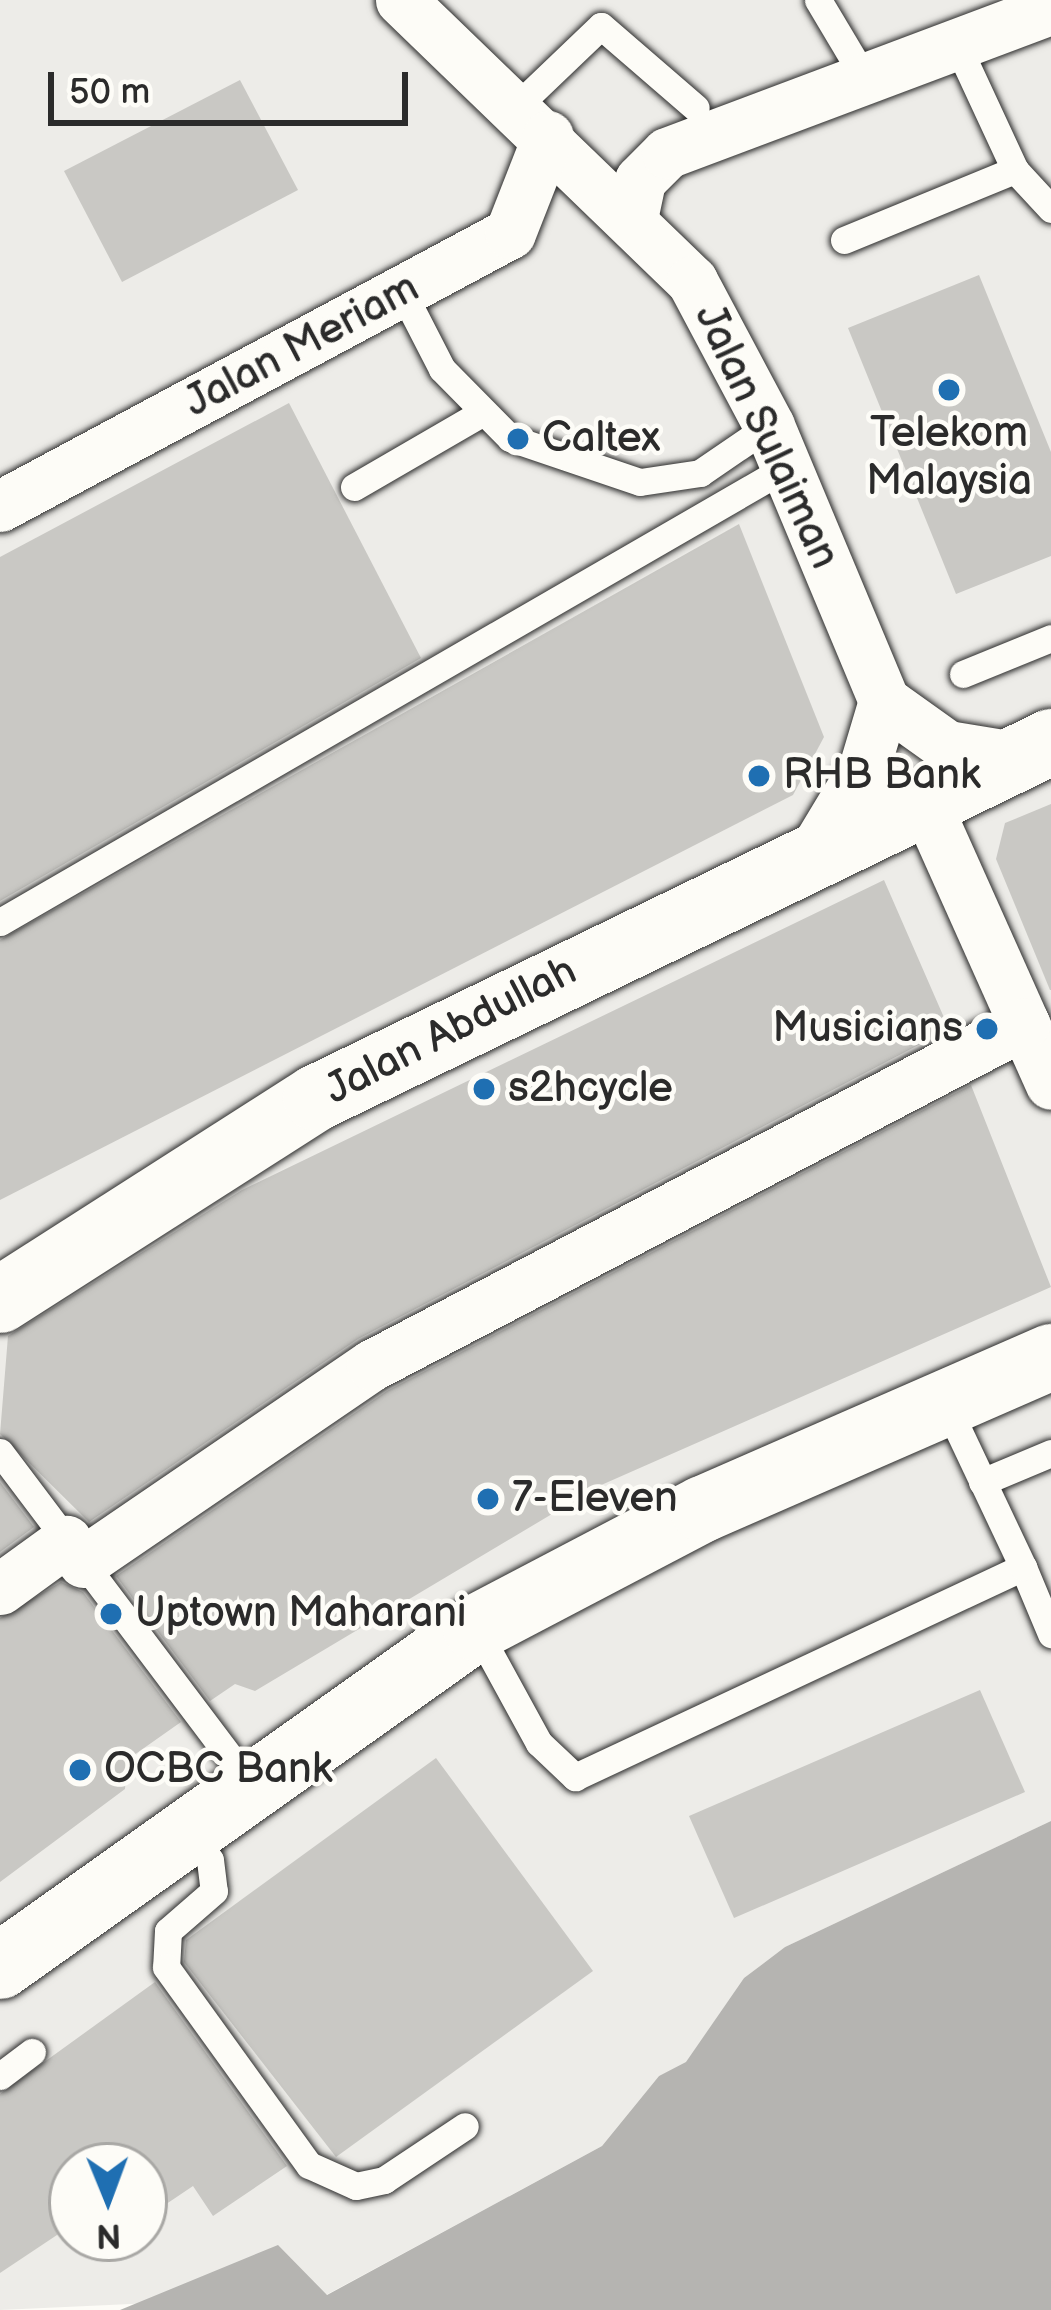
<!DOCTYPE html>
<style>
body{margin:0}
#map{position:relative;width:1051px;height:2310px;overflow:hidden;background:#fdfcf7;font-family:"Balsamiq Sans",sans-serif}
div>[style]{position:absolute}
.built>*{inset:0;background:#edece8}
.water>*{inset:0;background:#b5b4b1}
.building>*{inset:0;background:#c9c8c4}
.roads{filter:drop-shadow(0 0 3px #2b2b2b) drop-shadow(0 0 3px #2b2b2b)}
.lane>*{height:27px;margin:-13.5px;padding:0 13.5px;transform-origin:13.5px;border-radius:13.5px;background:#fdfcf7}
.street>*{height:51px;margin:-25.5px;padding:0 25.5px;transform-origin:25.5px;border-radius:25.5px;background:#fdfcf7}
.secondary>*{height:66px;margin:-33px;padding:0 33px;transform-origin:33px;border-radius:33px;background:#fdfcf7}
.dots>*{width:33px;height:33px;translate:-50% -50%;box-sizing:border-box;border:6px solid #fdfcf7;border-radius:50%}
span{translate:-50% -50%;white-space:nowrap;text-align:center;line-height:1.15;-webkit-text-stroke:9px #fdfcf7;paint-order:stroke}
.street-label{font-size:42px;color:#2b2b2b}
.poi-label{font-size:42px;color:#2b2b2b}
.left{translate:0 -50%;text-align:left}
.right{translate:-100% -50%;text-align:right}
.north{position:absolute;left:48px;top:2142px;width:120px;height:120px;box-sizing:border-box;background:#fdfcf7;border:3px solid #a9a8a5;border-radius:50%;rotate:179deg;font-size:33px;font-weight:700;line-height:48px;text-align:center;color:#2b2b2b}
.north::after{content:'';display:block;margin:auto;width:42px;height:54px;background:#1f6fb2;clip-path:polygon(50% 0,100% 100%,50% 72%,0 100%)}
.scale{position:absolute;left:48px;top:72px;width:360px;height:54px;box-sizing:border-box;border:6px solid #2b2b2b;border-top:0;padding-left:15px;font-size:36px;line-height:42px;white-space:nowrap;color:#2b2b2b;-webkit-text-stroke:9px #fdfcf7;paint-order:stroke}
</style>
<div id="map">
<div class="built">
<i style="clip-path:polygon(evenodd,0 0,1051px 0,1051px 1821px,785px 1947px,744px 1978px,686px 2063px,659px 2076px,602px 2146px,326px 2295px,0 2310px,0 0,72px 2166px,144px 2166px,144px 2238px,72px 2238px,72px 2166px)"></i>
</div>
<div class="water">
<i style="clip-path:polygon(1051px 1821px,1051px 2310px,120px 2310px,278px 2245px,327px 2295px,602px 2146px,659px 2076px,686px 2062px,744px 1978px,785px 1947px)"></i>
</div>
<div class="building">
<i style="clip-path:polygon(240px 80px,298px 190px,122px 282px,64px 171px)"></i>
<i style="clip-path:polygon(979px 275px,1051px 452px,1051px 556px,956px 594px,848px 328px)"></i>
<i style="clip-path:polygon(289px 403px,421px 658px,0 901px,0 557px)"></i>
<i style="clip-path:polygon(739px 524px,824px 737px,793px 795px,0 1200px,0 940px)"></i>
<i style="clip-path:polygon(1051px 804px,1051px 990px,1050px 990px,996px 859px,1005px 823px)"></i>
<i style="clip-path:polygon(884px 880px,949px 1029px,358px 1339px,89px 1522px,0 1434px,8px 1336px,242px 1190px)"></i>
<i style="clip-path:polygon(971px 1085px,1051px 1287px,599px 1486px,255px 1691px,235px 1684px,210px 1701px,116px 1576px,387px 1391px)"></i>
<i style="clip-path:polygon(0 1482px,34px 1527px,0 1552px)"></i>
<i style="clip-path:polygon(61px 1582px,83px 1592px,181px 1722px,127px 1760px,125px 1789px,0 1882px,0 1618px)"></i>
<i style="clip-path:polygon(980px 1690px,1025px 1792px,734px 1918px,689px 1816px)"></i>
<i style="clip-path:polygon(436px 1758px,593px 1971px,336px 2157px,184px 1962px,186px 1940px)"></i>
<i style="clip-path:polygon(155px 1982px,287px 2166px,213px 2216px,193px 2186px,144px 2219px,144px 2166px,72px 2166px,72px 2225px,0 2273px,0 2094px)"></i>
</div>
<div class="roads">
<div class="lane">
<i style="left:818px;top:0;width:98px;rotate:59.2deg"></i>
<i style="left:958px;top:47px;width:136px;rotate:65.1deg"></i>
<i style="left:1015px;top:170px;width:53px;rotate:47.3deg"></i>
<i style="left:514px;top:109px;width:120px;rotate:-43.7deg"></i>
<i style="left:601px;top:26px;width:125px;rotate:40.8deg"></i>
<i style="left:844px;top:240px;width:185px;rotate:-22.3deg"></i>
<i style="left:403px;top:293px;width:85px;rotate:62.8deg"></i>
<i style="left:442px;top:369px;width:97px;rotate:45.4deg"></i>
<i style="left:510px;top:438px;width:137px;rotate:18.7deg"></i>
<i style="left:640px;top:482px;width:61px;rotate:-8.5deg"></i>
<i style="left:700px;top:473px;width:83px;rotate:-34.3deg"></i>
<i style="left:354px;top:487px;width:143px;rotate:-30.1deg"></i>
<i style="left:963px;top:674px;width:95px;rotate:-22.2deg"></i>
<i style="left:0;top:922px;width:909px;rotate:-30.03deg"></i>
<i style="left:0;top:1452px;width:413px;rotate:53deg"></i>
<i style="left:982px;top:1482px;width:75px;rotate:-22.8deg"></i>
<i style="left:1023px;top:1567px;width:73px;rotate:67.3deg"></i>
<i style="left:476px;top:1628px;width:131px;rotate:61.3deg"></i>
<i style="left:539px;top:1743px;width:50px;rotate:43.4deg"></i>
<i style="left:575px;top:1777px;width:495px;rotate:-25.1deg"></i>
<i style="left:1023px;top:1567px;width:176px;rotate:-115.3deg"></i>
<i style="left:187px;top:1831px;width:37px;rotate:52deg"></i>
<i style="left:210px;top:1860px;width:31px;rotate:83deg"></i>
<i style="left:214px;top:1891px;width:61px;rotate:139deg"></i>
<i style="left:168px;top:1931px;width:36px;rotate:93deg"></i>
<i style="left:166px;top:1967px;width:244px;rotate:54.2deg"></i>
<i style="left:309px;top:2165px;width:51px;rotate:24.1deg"></i>
<i style="left:356px;top:2186px;width:29px;rotate:-12deg"></i>
<i style="left:384px;top:2180px;width:97px;rotate:-33.7deg"></i>
<i style="left:0;top:2076px;width:40px;rotate:-37deg"></i>
</div>
<div class="street">
<i style="left:401px;top:0;width:405px;rotate:44deg"></i>
<i style="left:692px;top:281px;width:164px;rotate:62deg"></i>
<i style="left:769px;top:426px;width:298px;rotate:67.3deg"></i>
<i style="left:884px;top:701px;width:77px;rotate:35.5deg"></i>
<i style="left:947px;top:746px;width:68px;rotate:9.3deg"></i>
<i style="left:633px;top:214px;width:35px;rotate:-78deg"></i>
<i style="left:640px;top:180px;width:38px;rotate:-45deg"></i>
<i style="left:667px;top:153px;width:410px;rotate:-20.6deg"></i>
<i style="left:0;top:506px;width:578px;rotate:-28.16deg"></i>
<i style="left:510px;top:233px;width:104px;rotate:-68.6deg"></i>
<i style="left:923px;top:798px;width:313px;rotate:65.9deg"></i>
<i style="left:816px;top:848px;width:93px;rotate:-59deg"></i>
<i style="left:864px;top:768px;width:70px;rotate:-73.4deg"></i>
<i style="left:83px;top:1562px;width:350px;rotate:-34.3deg"></i>
<i style="left:372px;top:1365px;width:736px;rotate:-27.61deg"></i>
<i style="left:0;top:1589px;width:82px;rotate:-36deg"></i>
</div>
<div class="secondary">
<i style="left:0;top:1300px;width:375px;rotate:-32.6deg"></i>
<i style="left:316px;top:1098px;width:817px;rotate:-25.84deg"></i>
<i style="left:0;top:1966px;width:584px;rotate:-35.38deg"></i>
<i style="left:476px;top:1628px;width:256px;rotate:-27.7deg"></i>
<i style="left:703px;top:1509px;width:380px;rotate:-23.6deg"></i>
</div>
</div>
<div class="dots">
<i style="left:949px;top:390px;background:#1f6fb2"></i>
<i style="left:518px;top:439px;background:#1f6fb2"></i>
<i style="left:759px;top:776px;background:#1f6fb2"></i>
<i style="left:987px;top:1029px;background:#1f6fb2"></i>
<i style="left:484px;top:1089px;background:#1f6fb2"></i>
<i style="left:488px;top:1499px;background:#1f6fb2"></i>
<i style="left:111px;top:1614px;background:#1f6fb2"></i>
<i style="left:80px;top:1770px;background:#1f6fb2"></i>
</div>
<div class="street-label">
<span style="left:302px;top:346px;rotate:-28deg">Jalan Meriam</span>
<span style="left:766px;top:437px;rotate:65deg">Jalan Sulaiman</span>
<span style="left:451px;top:1031px;rotate:-27deg">Jalan Abdullah</span>
</div>
<div class="poi-label">
<span style="left:949px;top:458px">Telekom<br>Malaysia</span>
<span class="left" style="left:542px;top:439px">Caltex</span>
<span class="left" style="left:783px;top:776px">RHB Bank</span>
<span class="right" style="left:963px;top:1029px">Musicians</span>
<span class="left" style="left:508px;top:1089px">s2hcycle</span>
<span class="left" style="left:512px;top:1499px">7-Eleven</span>
<span class="left" style="left:135px;top:1614px">Uptown Maharani</span>
<span class="left" style="left:104px;top:1770px">OCBC Bank</span>
</div>
<div class="north">N</div>
<div class="scale">50 m</div>
</div>
